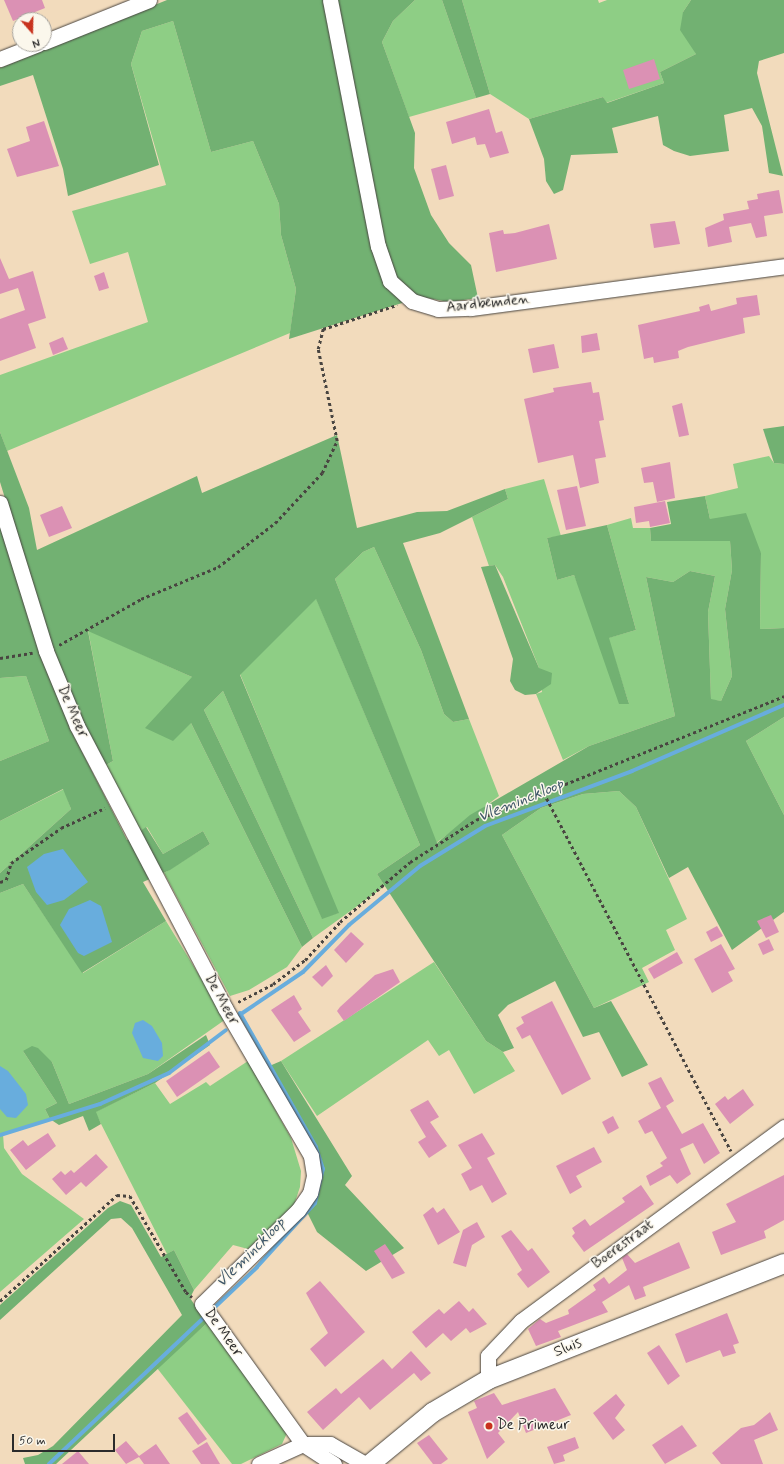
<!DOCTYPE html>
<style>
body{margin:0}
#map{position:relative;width:784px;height:1464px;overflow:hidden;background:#f2dbbc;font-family:Mynerve,sans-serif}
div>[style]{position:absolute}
.green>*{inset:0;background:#8ece85}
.forest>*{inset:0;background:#72b172}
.water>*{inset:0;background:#68addd}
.stream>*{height:4px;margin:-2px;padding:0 2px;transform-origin:2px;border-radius:2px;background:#68addd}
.building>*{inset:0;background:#db91b4}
.path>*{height:2.5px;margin-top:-1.25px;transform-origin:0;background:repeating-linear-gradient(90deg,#494541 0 3px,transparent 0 6px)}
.roads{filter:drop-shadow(0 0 1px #494541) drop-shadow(0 0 1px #494541)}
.minor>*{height:15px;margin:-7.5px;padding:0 7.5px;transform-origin:7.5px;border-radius:7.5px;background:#fff}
.tertiary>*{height:19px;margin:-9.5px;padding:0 9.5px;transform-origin:9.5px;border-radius:9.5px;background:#fff}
.dots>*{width:11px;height:11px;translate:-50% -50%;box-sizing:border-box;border:2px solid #fbf7ec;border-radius:50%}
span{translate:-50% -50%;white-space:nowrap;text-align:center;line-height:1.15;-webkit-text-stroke:3px #fbf7ec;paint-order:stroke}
.street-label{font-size:15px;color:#2b2b2b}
.poi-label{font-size:15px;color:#2b2b2b}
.left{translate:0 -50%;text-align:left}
.water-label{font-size:16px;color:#405869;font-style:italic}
.north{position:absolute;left:12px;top:12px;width:40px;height:40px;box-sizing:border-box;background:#fbf7ec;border:1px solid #a8a59f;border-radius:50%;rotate:160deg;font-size:11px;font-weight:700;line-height:16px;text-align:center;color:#2b2b2b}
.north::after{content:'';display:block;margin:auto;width:14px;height:18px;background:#c8321e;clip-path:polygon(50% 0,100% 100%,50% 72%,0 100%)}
.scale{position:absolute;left:12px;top:1434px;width:103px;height:18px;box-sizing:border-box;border:2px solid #2b2b2b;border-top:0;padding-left:5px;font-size:12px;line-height:14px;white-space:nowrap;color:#2b2b2b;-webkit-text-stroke:3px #fbf7ec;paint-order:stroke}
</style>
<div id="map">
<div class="green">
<i style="clip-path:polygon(415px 0,442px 0,476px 98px,409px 117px,382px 42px,393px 21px)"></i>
<i style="clip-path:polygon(462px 0,598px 0,599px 3px,607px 0,691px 0,683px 12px,696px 54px,660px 72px,664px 83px,606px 103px,603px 97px,529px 119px,490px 94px)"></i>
<i style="clip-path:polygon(173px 21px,211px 152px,253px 141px,279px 204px,281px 235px,296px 289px,290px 333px,7px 451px,0 432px,0 375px,148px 322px,128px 252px,90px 264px,72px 211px,166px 185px,131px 64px,142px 31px)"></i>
<i style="clip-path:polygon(769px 456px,774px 463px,784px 464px,784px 628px,760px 629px,761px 553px,710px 519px,705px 496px,738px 488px,733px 464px)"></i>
<i style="clip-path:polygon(544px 479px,561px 536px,547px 538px,557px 580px,574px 575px,629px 704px,608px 638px,636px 630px,607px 525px,631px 518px,633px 528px,650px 528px,651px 541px,730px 541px,732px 570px,725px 609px,732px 676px,721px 701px,711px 700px,708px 612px,715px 576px,690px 571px,673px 582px,646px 577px,675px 716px,589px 746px,563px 760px,536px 694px,542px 692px,539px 668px,503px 577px,495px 565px,489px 566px,472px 517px,508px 499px,505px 489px)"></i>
<i style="clip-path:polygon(374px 547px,421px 650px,444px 714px,453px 722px,469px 719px,499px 796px,436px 843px,335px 579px,363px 552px)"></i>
<i style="clip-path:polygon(316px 598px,420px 845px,377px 874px,385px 886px,313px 938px,204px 710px,223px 691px,322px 918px,338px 913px,240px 674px)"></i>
<i style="clip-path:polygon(88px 630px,192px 677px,191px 723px,302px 947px,287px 967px,249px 990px,230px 996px,164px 873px,210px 844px,203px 831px,163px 854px,147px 827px,139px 832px,106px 765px,113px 761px)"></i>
<i style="clip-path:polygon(26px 676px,49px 741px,0 761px,0 678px)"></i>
<i style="clip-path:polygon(784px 717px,784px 815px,746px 741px)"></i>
<i style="clip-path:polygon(64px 789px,71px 809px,0 873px,0 821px)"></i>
<i style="clip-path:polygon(619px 791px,636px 807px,687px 919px,666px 930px,675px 950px,642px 968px,649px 982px,594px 1008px,502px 835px,541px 808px,583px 794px)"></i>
<i style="clip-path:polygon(23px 884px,83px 973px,166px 921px,226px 1019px,148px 1074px,69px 1104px,52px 1062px,23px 1051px,57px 1103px,45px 1109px,50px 1119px,3px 1134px,4px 1148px,22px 1174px,84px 1219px,0 1292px,0 893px)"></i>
<i style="clip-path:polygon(434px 962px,486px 1041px,503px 1052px,515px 1071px,474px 1094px,449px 1050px,439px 1056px,428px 1040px,317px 1116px,281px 1061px)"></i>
<i style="clip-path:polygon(248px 1061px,291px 1138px,301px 1171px,300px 1187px,294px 1205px,248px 1249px,233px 1245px,194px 1290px,174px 1250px,167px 1254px,95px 1112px,155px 1083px,170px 1104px,206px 1082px,210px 1086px)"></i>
<i style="clip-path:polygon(207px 1323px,287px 1433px,282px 1444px,241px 1464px,232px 1464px,157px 1368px)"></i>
</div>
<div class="forest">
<i style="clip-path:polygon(167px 0,415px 0,393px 21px,382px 42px,415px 133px,414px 168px,431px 215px,449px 243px,471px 265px,478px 298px,449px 302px,421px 297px,289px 339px,296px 289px,281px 235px,279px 204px,253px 141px,211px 152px,173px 21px,142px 31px,131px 64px,159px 165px,68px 196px,63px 169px,33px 75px,0 86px,0 68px)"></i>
<i style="clip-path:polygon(442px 0,462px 0,490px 94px,476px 98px)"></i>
<i style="clip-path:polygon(691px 0,784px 0,784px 53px,759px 61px,757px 73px,783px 176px,769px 173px,762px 126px,752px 108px,724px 115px,729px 151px,690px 156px,674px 151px,663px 145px,658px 116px,612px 128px,618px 153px,571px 155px,563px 190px,554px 194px,546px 181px,544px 159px,529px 119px,603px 97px,607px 103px,664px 83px,660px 72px,696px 54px,680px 30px,683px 12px)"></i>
<i style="clip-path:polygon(784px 426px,784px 464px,774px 463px,763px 429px)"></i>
<i style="clip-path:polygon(0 432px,29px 508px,37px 550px,197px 476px,202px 493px,337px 435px,357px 528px,417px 512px,447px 511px,505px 489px,508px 499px,440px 533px,403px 543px,469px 719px,453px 722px,444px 714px,421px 650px,374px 547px,363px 552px,335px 579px,437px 843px,470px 815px,589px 746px,675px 716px,646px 577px,673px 582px,690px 571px,715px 576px,708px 612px,711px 699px,721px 701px,732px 676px,725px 609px,732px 570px,730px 541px,651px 541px,650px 528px,671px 524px,667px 502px,705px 496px,710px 519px,746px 513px,761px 553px,760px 629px,784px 628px,784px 717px,746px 741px,784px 815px,784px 912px,732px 950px,688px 867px,669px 878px,636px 807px,619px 791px,583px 794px,541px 808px,502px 835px,594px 1008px,611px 1001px,648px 1065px,622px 1077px,599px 1032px,583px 1037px,555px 981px,508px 1005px,498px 1015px,514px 1048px,503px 1052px,486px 1041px,377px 874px,420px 845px,316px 599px,240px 675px,339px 913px,322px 919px,223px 691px,204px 710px,313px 938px,302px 947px,191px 723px,173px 741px,145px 728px,192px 677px,88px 631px,113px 761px,106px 765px,78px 715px,55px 660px,0 482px)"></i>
<i style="clip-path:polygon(607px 525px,636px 630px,609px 638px,629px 704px,619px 704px,574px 575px,557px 580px,547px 538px)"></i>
<i style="clip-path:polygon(0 526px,70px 728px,127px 840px,146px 827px,163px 854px,203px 831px,210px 844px,170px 870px,143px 882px,166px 921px,82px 973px,23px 884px,0 893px,0 873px,71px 809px,63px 789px,0 821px,0 761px,49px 741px,26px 676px,0 678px)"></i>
<i style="clip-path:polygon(495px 565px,539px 668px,552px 673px,551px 684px,536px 694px,525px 695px,515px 690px,510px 681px,513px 659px,481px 567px)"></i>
<i style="clip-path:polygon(206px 1035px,210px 1045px,155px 1083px,96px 1112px,101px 1124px,89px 1131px,83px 1116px,59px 1125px,50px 1119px,45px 1109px,57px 1103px,23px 1051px,32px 1046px,38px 1048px,52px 1062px,69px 1104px,148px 1074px)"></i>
<i style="clip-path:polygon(281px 1061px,352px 1176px,345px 1185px,404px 1248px,366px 1271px,317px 1232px,305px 1208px,315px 1180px,307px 1140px,267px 1067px)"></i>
<i style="clip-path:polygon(120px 1201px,131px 1205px,161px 1257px,174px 1250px,194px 1290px,190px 1298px,207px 1323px,56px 1464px,25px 1464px,23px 1458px,38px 1455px,53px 1446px,182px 1315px,132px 1228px,121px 1218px,111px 1219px,0 1320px,0 1305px,108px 1208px)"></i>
</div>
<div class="water">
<i style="clip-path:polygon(63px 849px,88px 882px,64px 900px,47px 905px,36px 892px,27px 867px,44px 854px)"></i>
<i style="clip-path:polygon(90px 900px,101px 906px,112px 942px,84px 956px,78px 953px,60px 925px,69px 909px)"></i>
<i style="clip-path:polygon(143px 1020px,152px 1026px,162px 1043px,163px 1056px,158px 1061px,143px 1058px,132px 1033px,135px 1023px)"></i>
<i style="clip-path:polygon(0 1066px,8px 1071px,26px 1094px,28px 1105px,16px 1118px,7px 1117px,0 1109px)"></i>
</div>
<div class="stream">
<i style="left:238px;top:1016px;width:78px;rotate:-34.1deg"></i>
<i style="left:303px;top:972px;width:66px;rotate:-45.6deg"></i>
<i style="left:349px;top:925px;width:92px;rotate:-39.7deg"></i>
<i style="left:420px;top:866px;width:76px;rotate:-31.6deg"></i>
<i style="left:485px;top:826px;width:157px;rotate:-20.5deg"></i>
<i style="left:632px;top:771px;width:166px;rotate:-23.5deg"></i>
<i style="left:0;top:1135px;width:105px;rotate:-17.2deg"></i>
<i style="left:100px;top:1104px;width:76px;rotate:-24.2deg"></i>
<i style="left:169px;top:1073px;width:71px;rotate:-37deg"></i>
<i style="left:49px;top:1464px;width:286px;rotate:-43.4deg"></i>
<i style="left:257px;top:1267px;width:86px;rotate:-47.8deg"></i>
<i style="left:315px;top:1203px;width:35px;rotate:-77deg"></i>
<i style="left:323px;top:1169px;width:23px;rotate:-108deg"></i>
<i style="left:316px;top:1147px;width:154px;rotate:-119.6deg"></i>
</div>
<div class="building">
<i style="clip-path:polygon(4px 0,42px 0,45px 8px,13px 21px)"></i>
<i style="clip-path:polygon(654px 59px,660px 79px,629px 89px,623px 70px)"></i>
<i style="clip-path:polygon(489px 109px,496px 133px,502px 131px,509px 153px,490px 158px,485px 144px,477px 145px,475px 137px,452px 144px,446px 122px)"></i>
<i style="clip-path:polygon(44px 121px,59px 166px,17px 177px,7px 149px,30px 141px,26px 127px)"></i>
<i style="clip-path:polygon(446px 165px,454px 196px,439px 200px,431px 169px)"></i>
<i style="clip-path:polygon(779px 190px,783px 213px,764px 216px,767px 236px,756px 238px,751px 223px,729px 227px,732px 242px,708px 247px,705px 228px,724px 220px,723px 214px,749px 209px,747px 201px,758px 199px,757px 194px)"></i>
<i style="clip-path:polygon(675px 221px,680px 244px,654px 248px,650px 224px)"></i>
<i style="clip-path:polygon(549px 224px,557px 259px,496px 272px,489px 233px,503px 230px,504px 234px,515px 233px)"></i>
<i style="clip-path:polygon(0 258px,9px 279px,33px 271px,46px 318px,28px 324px,36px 348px,0 361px,0 319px,25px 310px,18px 288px,0 294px)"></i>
<i style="clip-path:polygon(104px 272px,109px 288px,99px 291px,94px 276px)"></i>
<i style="clip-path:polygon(757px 295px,760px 315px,743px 318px,745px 333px,688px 347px,678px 351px,679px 358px,654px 363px,653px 357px,644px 359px,638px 325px,700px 311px,699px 307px,709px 304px,711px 311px,737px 304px,736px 298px)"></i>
<i style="clip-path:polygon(597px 333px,600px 350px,582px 353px,581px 336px)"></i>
<i style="clip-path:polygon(63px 337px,68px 349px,53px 355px,49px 343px)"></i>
<i style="clip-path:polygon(554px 344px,559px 368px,533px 373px,528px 349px)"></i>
<i style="clip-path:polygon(591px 382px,593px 393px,599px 392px,604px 420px,599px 421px,606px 457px,595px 459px,599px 483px,580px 488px,573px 455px,538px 463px,524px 399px,554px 392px,553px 388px)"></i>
<i style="clip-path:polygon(682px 403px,689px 435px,679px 437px,672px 406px)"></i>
<i style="clip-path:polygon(670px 462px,675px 498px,657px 502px,653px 482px,644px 483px,641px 468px)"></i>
<i style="clip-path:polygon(577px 486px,586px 526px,566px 530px,557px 490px)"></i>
<i style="clip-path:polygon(665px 501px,670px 523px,650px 527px,649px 521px,636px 523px,634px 507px)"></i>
<i style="clip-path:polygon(62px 506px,72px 528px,49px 537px,40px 515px)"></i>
<i style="clip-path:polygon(771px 915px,779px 932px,766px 938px,757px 921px)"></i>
<i style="clip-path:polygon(717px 926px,723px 936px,711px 942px,706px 932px)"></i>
<i style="clip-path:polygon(351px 932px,364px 944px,346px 963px,334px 950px)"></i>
<i style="clip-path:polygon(769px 939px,774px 950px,763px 955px,758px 944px)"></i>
<i style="clip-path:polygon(721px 944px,735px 969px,728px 972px,733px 981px,712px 993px,694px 959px)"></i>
<i style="clip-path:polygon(677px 952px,683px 963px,654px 979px,648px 969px)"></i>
<i style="clip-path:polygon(326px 965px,333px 976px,322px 987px,312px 977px)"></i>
<i style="clip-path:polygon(393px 969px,400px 982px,344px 1021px,337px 1011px,340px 1007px,375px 975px)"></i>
<i style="clip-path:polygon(294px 995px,302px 1009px,298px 1012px,311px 1031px,294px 1042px,271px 1010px)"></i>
<i style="clip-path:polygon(552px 1001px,591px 1079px,562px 1095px,530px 1035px,522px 1039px,516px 1028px,524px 1023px,521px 1017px)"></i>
<i style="clip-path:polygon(209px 1051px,220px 1067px,177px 1097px,166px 1081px)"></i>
<i style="clip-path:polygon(661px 1077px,674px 1101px,666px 1106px,682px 1134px,703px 1123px,720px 1153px,704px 1164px,693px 1143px,680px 1149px,691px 1174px,677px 1184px,670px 1175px,650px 1186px,646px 1176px,663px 1166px,660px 1163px,667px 1158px,652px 1131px,645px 1134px,638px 1121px,661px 1108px,648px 1083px)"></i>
<i style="clip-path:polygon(743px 1089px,754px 1105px,730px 1124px,715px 1104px,725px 1096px,728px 1100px)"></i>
<i style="clip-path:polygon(428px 1100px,439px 1117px,430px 1122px,447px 1146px,429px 1158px,418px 1142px,426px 1137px,410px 1110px)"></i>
<i style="clip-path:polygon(613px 1116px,619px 1128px,608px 1134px,602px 1122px)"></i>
<i style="clip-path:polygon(48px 1133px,56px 1146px,26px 1170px,10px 1150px,23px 1140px,28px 1146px)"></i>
<i style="clip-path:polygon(482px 1133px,495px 1154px,487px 1158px,507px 1194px,492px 1203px,482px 1185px,470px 1191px,461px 1174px,472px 1168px,458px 1145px)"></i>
<i style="clip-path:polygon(594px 1147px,602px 1162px,576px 1176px,582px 1187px,570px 1194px,556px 1166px)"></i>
<i style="clip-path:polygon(96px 1154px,108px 1167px,86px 1187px,81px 1182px,66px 1195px,52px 1179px,61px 1171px,65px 1175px,71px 1170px,74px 1173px)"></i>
<i style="clip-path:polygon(784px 1175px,784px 1220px,764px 1231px,766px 1238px,721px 1255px,712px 1232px,736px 1222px,726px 1204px)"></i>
<i style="clip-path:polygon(641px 1185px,654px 1204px,584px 1252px,572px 1236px,575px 1233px,572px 1228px,585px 1219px,590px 1226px,625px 1202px,622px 1198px)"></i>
<i style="clip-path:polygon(433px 1207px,437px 1213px,444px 1208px,460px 1232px,438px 1245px,423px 1215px)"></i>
<i style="clip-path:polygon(477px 1222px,485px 1237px,472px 1245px,466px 1267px,453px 1263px,463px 1230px)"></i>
<i style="clip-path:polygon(511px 1230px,528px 1251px,532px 1248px,550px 1272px,528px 1288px,517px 1274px,522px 1270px,501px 1236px)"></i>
<i style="clip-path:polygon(679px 1242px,690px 1268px,643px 1287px,646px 1296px,635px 1300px,629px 1285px,602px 1302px,608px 1312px,558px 1331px,561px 1337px,536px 1346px,528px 1329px,540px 1319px,546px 1323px,569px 1314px,568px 1310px,596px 1290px,593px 1285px,604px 1277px,609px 1284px,627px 1270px,622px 1258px,627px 1254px,635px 1263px)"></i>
<i style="clip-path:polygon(385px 1244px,405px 1273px,392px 1279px,374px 1251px)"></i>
<i style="clip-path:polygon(320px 1281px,365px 1332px,325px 1367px,310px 1349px,328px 1333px,306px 1293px)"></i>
<i style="clip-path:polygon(459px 1301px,469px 1312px,473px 1308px,487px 1324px,470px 1333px,466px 1328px,451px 1341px,443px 1333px,426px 1348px,412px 1332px,434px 1313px,439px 1309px,444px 1314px)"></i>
<i style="clip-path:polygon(727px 1313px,739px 1343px,733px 1345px,736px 1353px,723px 1357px,720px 1350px,686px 1363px,675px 1334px)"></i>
<i style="clip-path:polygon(659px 1345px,680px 1376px,668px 1385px,647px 1353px)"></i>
<i style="clip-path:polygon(411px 1351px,431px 1373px,421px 1381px,414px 1373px,370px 1410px,359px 1397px,323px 1430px,307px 1412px,336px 1388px,341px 1394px,383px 1359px,392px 1369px)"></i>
<i style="clip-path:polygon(555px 1388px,571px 1415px,526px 1433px,518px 1412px,498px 1433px,505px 1442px,487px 1459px,468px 1412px,477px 1408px,474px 1401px,494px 1393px,502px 1405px)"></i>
<i style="clip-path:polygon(616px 1394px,625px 1405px,615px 1418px,625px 1430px,613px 1440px,593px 1413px)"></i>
<i style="clip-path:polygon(187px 1412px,207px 1439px,198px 1445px,178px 1418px)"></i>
<i style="clip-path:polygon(770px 1412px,778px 1430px,754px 1440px,763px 1464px,721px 1464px,712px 1453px,741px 1428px,754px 1425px)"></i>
<i style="clip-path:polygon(682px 1425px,697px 1446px,665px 1464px,652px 1445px)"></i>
<i style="clip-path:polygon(429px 1435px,448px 1459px,441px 1464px,433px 1464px,417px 1443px)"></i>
<i style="clip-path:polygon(575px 1437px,579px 1448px,563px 1455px,565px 1461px,554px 1464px,547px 1447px)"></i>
<i style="clip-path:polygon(126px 1441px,139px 1456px,156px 1444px,170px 1464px,144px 1464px,139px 1457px,126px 1464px,115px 1450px)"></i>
<i style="clip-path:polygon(207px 1442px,220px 1464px,201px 1464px,192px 1451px)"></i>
<i style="clip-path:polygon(78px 1451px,89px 1464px,62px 1464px)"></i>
</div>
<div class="path">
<i style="left:59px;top:645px;width:94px;rotate:-29.3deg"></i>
<i style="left:141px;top:599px;width:83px;rotate:-22.6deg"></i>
<i style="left:218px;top:567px;width:72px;rotate:-37.7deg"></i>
<i style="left:275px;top:523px;width:69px;rotate:-46.8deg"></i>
<i style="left:322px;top:473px;width:35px;rotate:-65deg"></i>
<i style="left:337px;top:441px;width:94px;rotate:-101.7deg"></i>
<i style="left:318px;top:349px;width:21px;rotate:-76deg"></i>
<i style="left:323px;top:329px;width:78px;rotate:-18deg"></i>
<i style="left:0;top:658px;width:33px;rotate:-9deg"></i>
<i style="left:544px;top:793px;width:404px;rotate:62.4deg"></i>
<i style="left:0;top:882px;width:6px;rotate:-18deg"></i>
<i style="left:6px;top:880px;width:18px;rotate:-74deg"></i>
<i style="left:11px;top:863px;width:61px;rotate:-35deg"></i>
<i style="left:61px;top:828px;width:48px;rotate:-24.4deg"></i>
<i style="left:238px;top:1002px;width:39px;rotate:-27deg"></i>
<i style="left:273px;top:984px;width:40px;rotate:-37deg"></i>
<i style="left:305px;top:960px;width:52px;rotate:-47.4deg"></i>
<i style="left:340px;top:922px;width:92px;rotate:-40.6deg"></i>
<i style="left:410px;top:862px;width:78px;rotate:-32.5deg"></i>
<i style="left:476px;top:820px;width:332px;rotate:-21.9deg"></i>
<i style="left:0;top:1301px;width:158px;rotate:-42.2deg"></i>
<i style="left:117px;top:1195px;width:13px;rotate:4deg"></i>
<i style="left:130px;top:1196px;width:111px;rotate:59.7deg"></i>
<i style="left:186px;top:1292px;width:8px;rotate:40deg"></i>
</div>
<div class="roads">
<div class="minor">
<i style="left:330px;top:0;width:251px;rotate:79deg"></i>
<i style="left:378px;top:246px;width:37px;rotate:71deg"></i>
<i style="left:390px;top:281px;width:30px;rotate:42deg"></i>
<i style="left:412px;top:301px;width:27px;rotate:17deg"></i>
<i style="left:438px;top:309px;width:33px;rotate:-2deg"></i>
<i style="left:471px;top:308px;width:316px;rotate:-7.6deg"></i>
<i style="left:44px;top:42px;width:113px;rotate:-21.8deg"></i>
<i style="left:0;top:59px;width:41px;rotate:-21.5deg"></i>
<i style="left:0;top:503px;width:155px;rotate:72.7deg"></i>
<i style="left:46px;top:651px;width:81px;rotate:67.5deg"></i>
<i style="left:77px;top:726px;width:318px;rotate:62.3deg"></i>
<i style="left:225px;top:1008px;width:171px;rotate:59.8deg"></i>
<i style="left:311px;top:1156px;width:20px;rotate:81deg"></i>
<i style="left:314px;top:1176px;width:17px;rotate:103deg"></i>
<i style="left:310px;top:1193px;width:21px;rotate:125deg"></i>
<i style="left:298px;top:1210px;width:134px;rotate:135.6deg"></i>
<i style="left:202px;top:1304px;width:173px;rotate:54.2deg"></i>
<i style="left:303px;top:1444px;width:37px;rotate:33deg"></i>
<i style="left:488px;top:1379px;width:23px;rotate:-90deg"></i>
<i style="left:488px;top:1356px;width:48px;rotate:-46.7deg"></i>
<i style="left:521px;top:1321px;width:327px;rotate:-36.4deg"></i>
<i style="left:259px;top:1464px;width:48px;rotate:-24.4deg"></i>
<i style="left:303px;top:1444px;width:27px"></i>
<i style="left:330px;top:1444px;width:40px;rotate:29.7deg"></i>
</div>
<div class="tertiary">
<i style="left:369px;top:1464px;width:82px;rotate:-39.5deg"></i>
<i style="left:432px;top:1412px;width:65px;rotate:-30.5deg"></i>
<i style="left:488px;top:1379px;width:318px;rotate:-21.4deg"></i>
</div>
</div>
<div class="dots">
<i style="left:489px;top:1426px;background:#c8321e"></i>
</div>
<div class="street-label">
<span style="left:488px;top:304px;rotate:-6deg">Aardbemden</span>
<span style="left:72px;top:712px;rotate:66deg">De Meer</span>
<span style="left:221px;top:1000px;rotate:61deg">De Meer</span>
<span style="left:623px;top:1245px;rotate:-36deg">Boerestraat</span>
<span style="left:223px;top:1333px;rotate:55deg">De Meer</span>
<span style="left:568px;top:1348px;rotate:-22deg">Sluis</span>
</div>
<div class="poi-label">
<span class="left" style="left:497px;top:1426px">De Primeur</span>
</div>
<div class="water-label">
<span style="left:521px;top:801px;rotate:-22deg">Vleminckloop</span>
<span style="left:251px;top:1253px;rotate:-45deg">Vleminckloop</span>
</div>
<div class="north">N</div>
<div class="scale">50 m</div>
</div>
